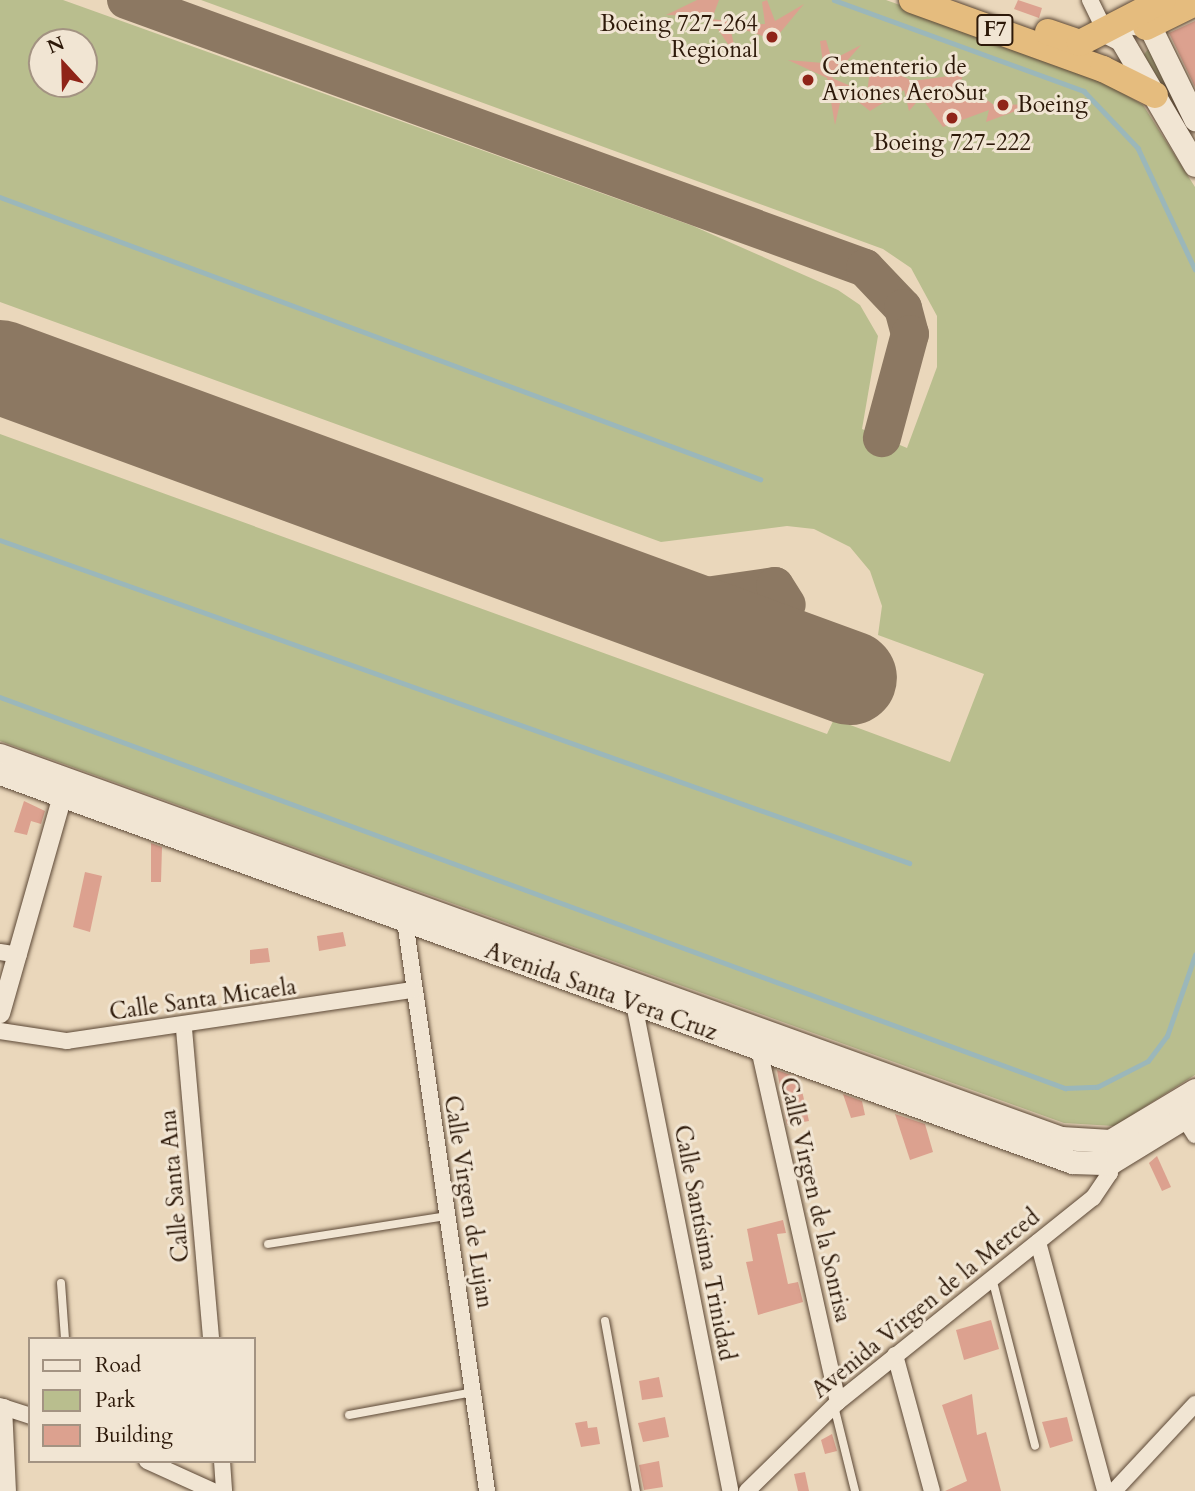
<!DOCTYPE html>
<meta charset="utf-8">
<style>
body{margin:0}
#map{position:relative;width:1195px;height:1491px;overflow:hidden;background:#ead7bb;font-family:Cardo,serif}
div>[style]{position:absolute}
.green>*{inset:0;background:#b9be8e}
.stream>*{height:4.5px;margin:-2.25px;padding:0 2.25px;transform-origin:2.25px;border-radius:2.25px;background:#9bb7ba}
.taxiway>*{height:38px;margin:-19px;padding:0 19px;transform-origin:19px;border-radius:19px;background:#8c7862}
.runway>*{height:94px;margin:-47px;padding:0 47px;transform-origin:47px;border-radius:47px;background:#8c7862}
.building>*{inset:0;background:#dca18f}
.roads{filter:drop-shadow(0 0 2px #5c4836) drop-shadow(0 0 2px #5c4836)}
.service>*{height:8px;margin:-4px;padding:0 4px;transform-origin:4px;border-radius:4px;background:#f1e5d3}
.minor>*{height:16px;margin:-8px;padding:0 8px;transform-origin:8px;border-radius:8px;background:#f1e5d3}
.tertiary>*{height:19px;margin:-9.5px;padding:0 9.5px;transform-origin:9.5px;border-radius:9.5px;background:#f1e5d3}
.secondary>*{height:23px;margin:-11.5px;padding:0 11.5px;transform-origin:11.5px;border-radius:11.5px;background:#f1e5d3}
.trunk>*{height:26px;margin:-13px;padding:0 13px;transform-origin:13px;border-radius:13px;background:#e5bc7e}
.dots>*{width:19px;height:19px;translate:-50% -50%;box-sizing:border-box;border:4px solid #f1e5d3;border-radius:50%}
span{translate:-50% -50%;white-space:nowrap;text-align:center;line-height:1.15;-webkit-text-stroke:6px #f1e5d3;paint-order:stroke}
.shield-label span{padding:2px 5px;background:#f1e5d3;border:2px solid;border-radius:5px;-webkit-text-stroke-width:0}
.shield-label{font-size:21px;color:#2d1909;font-weight:700}
.poi-label{font-size:23px;color:#2d1909}
.right{translate:-100% -50%;text-align:right}
.left{translate:0 -50%;text-align:left}
.street-label{font-size:23px;color:#2d1909}
.legend{position:absolute;left:28px;top:1337px;width:228px;height:126px;box-sizing:border-box;background:#f1e5d3;border:2px solid #a39382;margin:0;padding:9px 12px;list-style:none;font-size:21px;color:#2d1909}
.legend li{display:flex;align-items:center;gap:14px;height:35px}
.legend b{width:35px;border:2px solid #a39382}
.north{position:absolute;left:28px;top:28px;width:70px;height:70px;box-sizing:border-box;background:#f1e5d3;border:2px solid #a39382;border-radius:50%;rotate:338deg;font-size:19px;font-weight:700;line-height:28px;text-align:center;color:#2d1909}
.north::after{content:'';display:block;margin:auto;width:24px;height:32px;background:#8f2418;clip-path:polygon(50% 0,100% 100%,50% 72%,0 100%)}
</style>
<div id="map">
<div class="green">
<i style="clip-path:polygon(evenodd,0 0,63px 0,693px 226px,838px 290px,860px 305px,878px 336px,862px 429px,907px 448px,937px 367px,937px 316px,911px 268px,883px 249px,201px 0,886px 0,1089px 73px,1143px 105px,1195px 187px,1195px 1075px,1114px 1126px,1064px 1123px,0 741px,0 434px,827px 734px,834px 719px,950px 762px,984px 674px,878px 635px,882px 606px,870px 571px,850px 547px,814px 529px,787px 526px,661px 542px,0 302px,0 0,42px 42px,84px 42px,84px 84px,42px 84px,42px 42px)"></i>
<i style="clip-path:polygon(1149px 48px,1159px 57px,1195px 146px,1142px 57px)"></i>
</div>
<div class="stream">
<i style="left:834px;top:0;width:266px;rotate:20deg"></i>
<i style="left:1084px;top:91px;width:79px;rotate:46.5deg"></i>
<i style="left:1138px;top:148px;width:134px;rotate:64.8deg"></i>
<i style="left:0;top:197px;width:811px;rotate:20.36deg"></i>
<i style="left:0;top:540px;width:965px;rotate:19.56deg"></i>
<i style="left:0;top:697px;width:1135px;rotate:20.16deg"></i>
<i style="left:1065px;top:1088px;width:32px;rotate:-2deg"></i>
<i style="left:1097px;top:1087px;width:57px;rotate:-27deg"></i>
<i style="left:1148px;top:1061px;width:31px;rotate:-53deg"></i>
<i style="left:1167px;top:1036px;width:86px;rotate:-70.9deg"></i>
</div>
<div class="taxiway">
<i style="left:126px;top:0;width:786px;rotate:19.93deg"></i>
<i style="left:865px;top:268px;width:55px;rotate:46.5deg"></i>
<i style="left:903px;top:308px;width:27px;rotate:75deg"></i>
<i style="left:910px;top:334px;width:108px;rotate:105.1deg"></i>
<i style="left:650px;top:604px;width:126px;rotate:-8.2deg"></i>
<i style="left:775px;top:586px;width:22px;rotate:58deg"></i>
</div>
<div class="runway">
<i style="left:0;top:367px;width:905px;rotate:20.1deg"></i>
</div>
<div class="building">
<i style="clip-path:polygon(697px 0,719px 0,713px 16px,666px 15px)"></i>
<i style="clip-path:polygon(767px 0,775px 21px,804px 4px,774px 40px,731px 25px,765px 24px,762px 2px)"></i>
<i style="clip-path:polygon(1018px 0,1042px 8px,1039px 18px,1014px 9px)"></i>
<i style="clip-path:polygon(711px 19px,729px 21px,736px 55px,736px 56px)"></i>
<i style="clip-path:polygon(1195px 21px,1195px 87px,1169px 33px)"></i>
<i style="clip-path:polygon(826px 40px,832px 60px,861px 45px,832px 78px,867px 93px,871px 62px,913px 81px,963px 74px,961px 82px,994px 105px,1035px 104px,986px 122px,989px 110px,943px 127px,921px 97px,909px 111px,904px 90px,870px 111px,843px 90px,835px 125px,827px 78px,788px 60px,823px 63px,820px 41px)"></i>
<i style="clip-path:polygon(24px 801px,45px 811px,41px 824px,31px 821px,27px 835px,14px 832px)"></i>
<i style="clip-path:polygon(151px 843px,162px 847px,161px 882px,151px 882px)"></i>
<i style="clip-path:polygon(85px 872px,102px 876px,90px 932px,73px 927px)"></i>
<i style="clip-path:polygon(343px 932px,346px 946px,319px 951px,317px 936px)"></i>
<i style="clip-path:polygon(268px 948px,270px 962px,250px 964px,250px 950px)"></i>
<i style="clip-path:polygon(777px 1070px,799px 1078px,809px 1121px,787px 1125px)"></i>
<i style="clip-path:polygon(843px 1094px,862px 1101px,865px 1115px,851px 1118px)"></i>
<i style="clip-path:polygon(895px 1114px,925px 1124px,933px 1152px,910px 1160px)"></i>
<i style="clip-path:polygon(1157px 1156px,1171px 1187px,1162px 1191px,1149px 1163px)"></i>
<i style="clip-path:polygon(783px 1220px,786px 1233px,777px 1234px,788px 1284px,798px 1282px,803px 1302px,758px 1315px,746px 1262px,753px 1261px,747px 1229px)"></i>
<i style="clip-path:polygon(991px 1320px,999px 1349px,964px 1360px,956px 1330px)"></i>
<i style="clip-path:polygon(659px 1377px,663px 1397px,642px 1400px,639px 1381px)"></i>
<i style="clip-path:polygon(972px 1394px,977px 1435px,986px 1432px,1001px 1491px,945px 1491px,967px 1481px,942px 1405px)"></i>
<i style="clip-path:polygon(665px 1417px,669px 1437px,643px 1442px,638px 1423px)"></i>
<i style="clip-path:polygon(1067px 1417px,1073px 1441px,1050px 1448px,1042px 1422px)"></i>
<i style="clip-path:polygon(587px 1421px,588px 1428px,597px 1427px,600px 1444px,581px 1447px,575px 1423px)"></i>
<i style="clip-path:polygon(832px 1434px,837px 1451px,825px 1454px,821px 1440px)"></i>
<i style="clip-path:polygon(659px 1461px,663px 1487px,644px 1490px,639px 1465px)"></i>
<i style="clip-path:polygon(805px 1472px,809px 1491px,798px 1491px,794px 1474px)"></i>
</div>
<div class="roads">
<div class="service">
<i style="left:268px;top:1244px;width:181px;rotate:-8.9deg"></i>
<i style="left:992px;top:1278px;width:173px;rotate:75.6deg"></i>
<i style="left:61px;top:1283px;width:56px;rotate:85.9deg"></i>
<i style="left:605px;top:1321px;width:173px;rotate:79.7deg"></i>
<i style="left:834px;top:1406px;width:88px;rotate:76.1deg"></i>
<i style="left:349px;top:1415px;width:126px;rotate:-10.5deg"></i>
</div>
<div class="minor">
<i style="left:1090px;top:0;width:34px;rotate:64deg"></i>
<i style="left:405px;top:921px;width:576px;rotate:81.81deg"></i>
<i style="left:0;top:952px;width:19px;rotate:9deg"></i>
<i style="left:634px;top:1004px;width:496px;rotate:78.8deg"></i>
<i style="left:184px;top:1029px;width:311px;rotate:85deg"></i>
<i style="left:0;top:1031px;width:68px;rotate:8.5deg"></i>
<i style="left:67px;top:1041px;width:350px;rotate:-8.4deg"></i>
<i style="left:759px;top:1049px;width:362px;rotate:77.4deg"></i>
<i style="left:1185px;top:1119px;width:19px;rotate:58deg"></i>
<i style="left:1038px;top:1242px;width:258px;rotate:74.9deg"></i>
<i style="left:895px;top:1355px;width:141px;rotate:74.8deg"></i>
<i style="left:0;top:1406px;width:32px;rotate:18deg"></i>
<i style="left:4px;top:1407px;width:84px;rotate:87.3deg"></i>
<i style="left:147px;top:1461px;width:72px;rotate:24.4deg"></i>
<i style="left:222px;top:1461px;width:30px;rotate:86deg"></i>
<i style="left:747px;top:1491px;width:127px;rotate:-44.4deg"></i>
<i style="left:838px;top:1402px;width:327px;rotate:-38.7deg"></i>
<i style="left:1093px;top:1198px;width:30px;rotate:-56deg"></i>
<i style="left:1110px;top:1173px;width:17px;rotate:-97deg"></i>
<i style="left:1114px;top:1491px;width:119px;rotate:-47deg"></i>
</div>
<div class="tertiary">
<i style="left:0;top:1013px;width:226px;rotate:-74.1deg"></i>
</div>
<div class="secondary">
<i style="left:1134px;top:23px;width:15px;rotate:8deg"></i>
<i style="left:1149px;top:25px;width:105px;rotate:63.9deg"></i>
<i style="left:1105px;top:31px;width:18px;rotate:27deg"></i>
<i style="left:1121px;top:39px;width:146px;rotate:59.6deg"></i>
<i style="left:0;top:755px;width:1128px;rotate:19.85deg"></i>
<i style="left:1061px;top:1138px;width:49px;rotate:3.5deg"></i>
<i style="left:1110px;top:1141px;width:99px;rotate:-31deg"></i>
<i style="left:0;top:773px;width:1140px;rotate:19.94deg"></i>
<i style="left:1072px;top:1162px;width:38px;rotate:2deg"></i>
<i style="left:1110px;top:1163px;width:100px;rotate:-31.5deg"></i>
</div>
<div class="trunk">
<i style="left:912px;top:0;width:203px;rotate:19.9deg"></i>
<i style="left:1103px;top:69px;width:58px;rotate:26.6deg"></i>
<i style="left:1146px;top:27px;width:55px;rotate:-26.1deg"></i>
<i style="left:1048px;top:32px;width:34px;rotate:19deg"></i>
<i style="left:1080px;top:43px;width:93px;rotate:-27.4deg"></i>
</div>
</div>
<div class="dots">
<i style="left:772px;top:37px;background:#8f2418"></i>
<i style="left:808px;top:80px;background:#8f2418"></i>
<i style="left:1003px;top:105px;background:#8f2418"></i>
<i style="left:952px;top:118px;background:#8f2418"></i>
</div>
<div class="shield-label">
<span style="left:995px;top:30px">F7</span>
</div>
<div class="poi-label">
<span class="right" style="left:758px;top:37px">Boeing 727-264<br>Regional</span>
<span class="left" style="left:822px;top:80px">Cementerio de<br>Aviones AeroSur</span>
<span class="left" style="left:1017px;top:105px">Boeing</span>
<span style="left:952px;top:143px">Boeing 727-222</span>
</div>
<div class="street-label">
<span style="left:601px;top:992px;rotate:20deg">Avenida Santa Vera Cruz</span>
<span style="left:203px;top:1000px;rotate:-8deg">Calle Santa Micaela</span>
<span style="left:175px;top:1186px;rotate:-95deg">Calle Santa Ana</span>
<span style="left:815px;top:1200px;rotate:77deg">Calle Virgen de la Sonrisa</span>
<span style="left:468px;top:1202px;rotate:81deg">Calle Virgen de Lujan</span>
<span style="left:704px;top:1243px;rotate:79deg">Calle Santísima Trinidad</span>
<span style="left:926px;top:1304px;rotate:-39deg">Avenida Virgen de la Merced</span>
</div>
<ul class="legend">
<li><b style="height:9px;background:#f1e5d3"></b>Road</li>
<li><b style="height:19px;background:#b9be8e"></b>Park</li>
<li><b style="height:19px;background:#dca18f"></b>Building</li>
</ul>
<div class="north">N</div>
</div>
